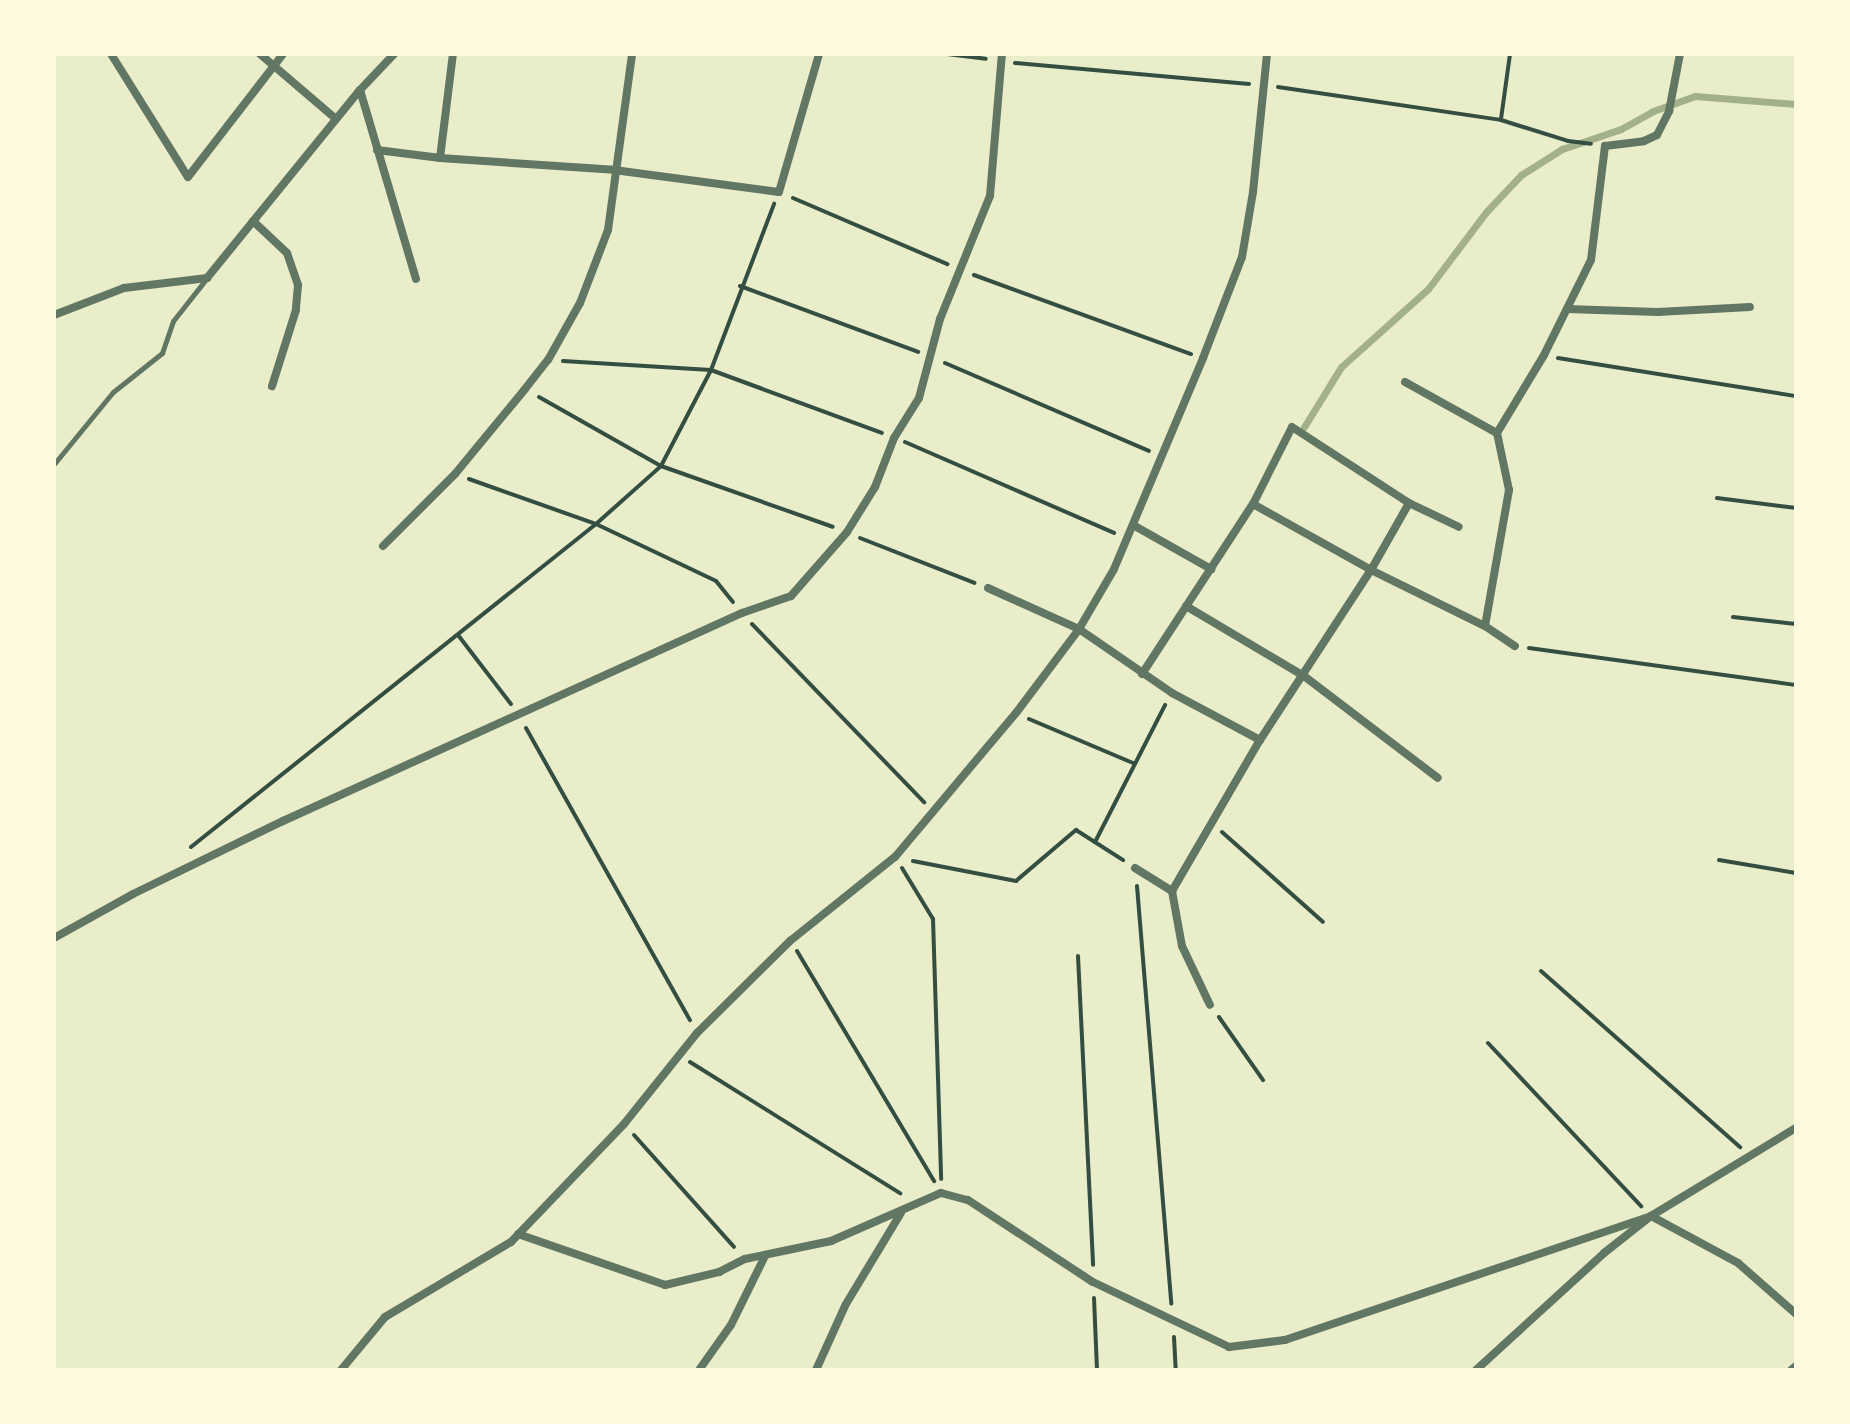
<!DOCTYPE html>
<style>
body{margin:0}
#map{position:relative;width:1850px;height:1424px;overflow:hidden;background:#e9edc9;font-family:"Titillium Web",sans-serif}
div>[style]{position:absolute}
.stream>*{height:7px;margin:-3.5px;padding:0 3.5px;transform-origin:3.5px;border-radius:3.5px;background:#a3b18a}
.path>*{height:4px;margin:-2px;padding:0 2px;transform-origin:2px;border-radius:2px;background:#344e41}
.service>*{height:5px;margin:-2.5px;padding:0 2.5px;transform-origin:2.5px;border-radius:2.5px;background:#617663}
.minor>*{height:8px;margin:-4px;padding:0 4px;transform-origin:4px;border-radius:4px;background:#617663}
span{translate:-50% -50%;white-space:nowrap;text-align:center;line-height:1.15;-webkit-text-stroke:7px #fefae0;paint-order:stroke}
.frame{position:absolute;inset:0;border:56px solid #fefae0;pointer-events:none}
</style>
<div id="map">
<div class="stream">
<i style="left:1304px;top:427px;width:70px;rotate:-58.3deg"></i>
<i style="left:1341px;top:367px;width:117px;rotate:-41.9deg"></i>
<i style="left:1428px;top:289px;width:96px;rotate:-53deg"></i>
<i style="left:1486px;top:212px;width:51px;rotate:-46.6deg"></i>
<i style="left:1521px;top:175px;width:49px;rotate:-32.4deg"></i>
<i style="left:1562px;top:149px;width:62px;rotate:-18.7deg"></i>
<i style="left:1621px;top:129px;width:37px;rotate:-29deg"></i>
<i style="left:1653px;top:111px;width:45px;rotate:-19.7deg"></i>
<i style="left:1695px;top:96px;width:101px;rotate:4.5deg"></i>
</div>
<div class="path">
<i style="left:947px;top:54px;width:39px;rotate:7deg"></i>
<i style="left:1015px;top:63px;width:235px;rotate:5.1deg"></i>
<i style="left:1278px;top:87px;width:225px;rotate:8.4deg"></i>
<i style="left:1501px;top:120px;width:70px;rotate:17.4deg"></i>
<i style="left:1568px;top:141px;width:23px;rotate:7deg"></i>
<i style="left:1501px;top:119px;width:66px;rotate:-82.1deg"></i>
<i style="left:793px;top:198px;width:168px;rotate:23.2deg"></i>
<i style="left:974px;top:275px;width:231px;rotate:20deg"></i>
<i style="left:740px;top:286px;width:190px;rotate:20.3deg"></i>
<i style="left:1558px;top:358px;width:241px;rotate:9.1deg"></i>
<i style="left:563px;top:361px;width:148px;rotate:3.5deg"></i>
<i style="left:711px;top:370px;width:182px;rotate:20.2deg"></i>
<i style="left:945px;top:363px;width:222px;rotate:23.3deg"></i>
<i style="left:539px;top:397px;width:140px;rotate:29.5deg"></i>
<i style="left:661px;top:466px;width:182px;rotate:19.5deg"></i>
<i style="left:905px;top:442px;width:228px;rotate:23.5deg"></i>
<i style="left:469px;top:479px;width:135px;rotate:19.5deg"></i>
<i style="left:596px;top:524px;width:133px;rotate:25.4deg"></i>
<i style="left:716px;top:581px;width:27px;rotate:51deg"></i>
<i style="left:1717px;top:498px;width:80px;rotate:7.2deg"></i>
<i style="left:860px;top:538px;width:123px;rotate:21.4deg"></i>
<i style="left:1733px;top:617px;width:63px;rotate:6.3deg"></i>
<i style="left:752px;top:624px;width:248px;rotate:46deg"></i>
<i style="left:458px;top:635px;width:87px;rotate:52.5deg"></i>
<i style="left:1529px;top:648px;width:270px;rotate:7.9deg"></i>
<i style="left:1029px;top:719px;width:113px;rotate:22.9deg"></i>
<i style="left:526px;top:728px;width:335px;rotate:60.7deg"></i>
<i style="left:1222px;top:832px;width:135px;rotate:41.7deg"></i>
<i style="left:1095px;top:842px;width:154px;rotate:-62.9deg"></i>
<i style="left:191px;top:847px;width:518px;rotate:-38.57deg"></i>
<i style="left:596px;top:524px;width:87px;rotate:-41.7deg"></i>
<i style="left:661px;top:466px;width:108px;rotate:-62.5deg"></i>
<i style="left:711px;top:370px;width:178px;rotate:-69.2deg"></i>
<i style="left:1719px;top:860px;width:78px;rotate:9.6deg"></i>
<i style="left:913px;top:861px;width:105px;rotate:11deg"></i>
<i style="left:1016px;top:881px;width:79px;rotate:-40.4deg"></i>
<i style="left:1076px;top:830px;width:56px;rotate:32.6deg"></i>
<i style="left:902px;top:868px;width:60px;rotate:58.7deg"></i>
<i style="left:933px;top:919px;width:260px;rotate:88.2deg"></i>
<i style="left:1137px;top:886px;width:419px;rotate:85.3deg"></i>
<i style="left:797px;top:951px;width:268px;rotate:59.2deg"></i>
<i style="left:1078px;top:956px;width:309px;rotate:87.2deg"></i>
<i style="left:1541px;top:971px;width:266px;rotate:41.5deg"></i>
<i style="left:1219px;top:1017px;width:77px;rotate:55.1deg"></i>
<i style="left:1488px;top:1043px;width:224px;rotate:46.8deg"></i>
<i style="left:690px;top:1062px;width:248px;rotate:32deg"></i>
<i style="left:634px;top:1135px;width:150px;rotate:48.2deg"></i>
<i style="left:1094px;top:1298px;width:72px;rotate:87.6deg"></i>
<i style="left:1174px;top:1337px;width:33px;rotate:87deg"></i>
</div>
<div class="service">
<i style="left:54px;top:464px;width:93px;rotate:-50.7deg"></i>
<i style="left:113px;top:392px;width:63px;rotate:-38.5deg"></i>
<i style="left:162px;top:353px;width:34px;rotate:-71deg"></i>
<i style="left:173px;top:321px;width:53px;rotate:-51.8deg"></i>
</div>
<div class="minor">
<i style="left:111px;top:54px;width:145px;rotate:58deg"></i>
<i style="left:188px;top:177px;width:155px;rotate:-52.3deg"></i>
<i style="left:260px;top:54px;width:100px;rotate:40.5deg"></i>
<i style="left:360px;top:90px;width:197px;rotate:73.5deg"></i>
<i style="left:377px;top:150px;width:64px;rotate:7.2deg"></i>
<i style="left:440px;top:158px;width:174px;rotate:3.9deg"></i>
<i style="left:614px;top:170px;width:166px;rotate:7.6deg"></i>
<i style="left:779px;top:192px;width:144px;rotate:-73.8deg"></i>
<i style="left:440px;top:158px;width:105px;rotate:-82.9deg"></i>
<i style="left:253px;top:221px;width:47px;rotate:43.3deg"></i>
<i style="left:287px;top:253px;width:34px;rotate:71deg"></i>
<i style="left:298px;top:285px;width:25px;rotate:95deg"></i>
<i style="left:296px;top:310px;width:80px;rotate:107.5deg"></i>
<i style="left:1567px;top:309px;width:91px;rotate:1.9deg"></i>
<i style="left:1658px;top:312px;width:92px;rotate:-3.1deg"></i>
<i style="left:54px;top:315px;width:75px;rotate:-21.1deg"></i>
<i style="left:124px;top:288px;width:84px;rotate:-6.9deg"></i>
<i style="left:207px;top:278px;width:242px;rotate:-50.9deg"></i>
<i style="left:360px;top:90px;width:50px;rotate:-46.6deg"></i>
<i style="left:1405px;top:382px;width:105px;rotate:29deg"></i>
<i style="left:1497px;top:433px;width:58px;rotate:78.1deg"></i>
<i style="left:1509px;top:490px;width:138px;rotate:100deg"></i>
<i style="left:1497px;top:433px;width:91px;rotate:-58.9deg"></i>
<i style="left:1544px;top:355px;width:106px;rotate:-63.7deg"></i>
<i style="left:1591px;top:260px;width:115px;rotate:-83deg"></i>
<i style="left:1605px;top:146px;width:39px;rotate:-7deg"></i>
<i style="left:1644px;top:141px;width:14px;rotate:-25deg"></i>
<i style="left:1657px;top:135px;width:27px;rotate:-63deg"></i>
<i style="left:1669px;top:111px;width:58px;rotate:-79.1deg"></i>
<i style="left:1253px;top:504px;width:135px;rotate:29.2deg"></i>
<i style="left:1371px;top:570px;width:127px;rotate:26.2deg"></i>
<i style="left:1485px;top:626px;width:36px;rotate:34deg"></i>
<i style="left:1133px;top:525px;width:90px;rotate:29.4deg"></i>
<i style="left:383px;top:546px;width:102px;rotate:-45deg"></i>
<i style="left:455px;top:474px;width:110px;rotate:-50.5deg"></i>
<i style="left:525px;top:389px;width:37px;rotate:-52deg"></i>
<i style="left:548px;top:360px;width:65px;rotate:-60.7deg"></i>
<i style="left:580px;top:303px;width:78px;rotate:-69deg"></i>
<i style="left:608px;top:230px;width:178px;rotate:-82.2deg"></i>
<i style="left:988px;top:588px;width:100px;rotate:24.3deg"></i>
<i style="left:1079px;top:629px;width:113px;rotate:34.5deg"></i>
<i style="left:1172px;top:693px;width:100px;rotate:28.1deg"></i>
<i style="left:1186px;top:606px;width:137px;rotate:30.7deg"></i>
<i style="left:1304px;top:676px;width:168px;rotate:37.3deg"></i>
<i style="left:1142px;top:674px;width:203px;rotate:-56.9deg"></i>
<i style="left:1253px;top:504px;width:86px;rotate:-63.1deg"></i>
<i style="left:1292px;top:427px;width:140px;rotate:33deg"></i>
<i style="left:1409px;top:503px;width:55px;rotate:25.6deg"></i>
<i style="left:1135px;top:868px;width:44px;rotate:31.9deg"></i>
<i style="left:1172px;top:891px;width:175px;rotate:-59.8deg"></i>
<i style="left:1260px;top:740px;width:203px;rotate:-56.9deg"></i>
<i style="left:1371px;top:570px;width:77px;rotate:-60.4deg"></i>
<i style="left:1172px;top:891px;width:56px;rotate:79.7deg"></i>
<i style="left:1182px;top:946px;width:65px;rotate:64.6deg"></i>
<i style="left:54px;top:938px;width:90px;rotate:-29.1deg"></i>
<i style="left:133px;top:894px;width:167px;rotate:-26deg"></i>
<i style="left:283px;top:821px;width:504px;rotate:-24.38deg"></i>
<i style="left:742px;top:613px;width:52px;rotate:-19.1deg"></i>
<i style="left:791px;top:596px;width:85px;rotate:-48.8deg"></i>
<i style="left:847px;top:532px;width:53px;rotate:-58.1deg"></i>
<i style="left:875px;top:487px;width:53px;rotate:-68.8deg"></i>
<i style="left:894px;top:438px;width:47px;rotate:-58deg"></i>
<i style="left:919px;top:398px;width:82px;rotate:-75.1deg"></i>
<i style="left:940px;top:319px;width:133px;rotate:-67.9deg"></i>
<i style="left:990px;top:196px;width:143px;rotate:-85.2deg"></i>
<i style="left:518px;top:1234px;width:156px;rotate:19.1deg"></i>
<i style="left:665px;top:1285px;width:56px;rotate:-13.5deg"></i>
<i style="left:719px;top:1272px;width:29px;rotate:-27deg"></i>
<i style="left:745px;top:1259px;width:88px;rotate:-11.8deg"></i>
<i style="left:831px;top:1241px;width:120px;rotate:-23.6deg"></i>
<i style="left:941px;top:1193px;width:28px;rotate:15deg"></i>
<i style="left:968px;top:1200px;width:149px;rotate:33.3deg"></i>
<i style="left:1093px;top:1282px;width:151px;rotate:25.5deg"></i>
<i style="left:1229px;top:1347px;width:56px;rotate:-7.1deg"></i>
<i style="left:1285px;top:1340px;width:386px;rotate:-18.7deg"></i>
<i style="left:1651px;top:1216px;width:99px;rotate:28.4deg"></i>
<i style="left:1738px;top:1263px;width:77px;rotate:41.3deg"></i>
<i style="left:341px;top:1370px;width:69px;rotate:-50.3deg"></i>
<i style="left:385px;top:1317px;width:147px;rotate:-30.8deg"></i>
<i style="left:511px;top:1242px;width:163px;rotate:-46.2deg"></i>
<i style="left:624px;top:1124px;width:117px;rotate:-51.3deg"></i>
<i style="left:697px;top:1033px;width:131px;rotate:-44.7deg"></i>
<i style="left:790px;top:941px;width:134px;rotate:-38.7deg"></i>
<i style="left:895px;top:857px;width:188px;rotate:-50deg"></i>
<i style="left:1016px;top:713px;width:105px;rotate:-53.1deg"></i>
<i style="left:1079px;top:629px;width:69px;rotate:-59.7deg"></i>
<i style="left:1114px;top:569px;width:229px;rotate:-67.1deg"></i>
<i style="left:1203px;top:358px;width:108px;rotate:-68.9deg"></i>
<i style="left:1242px;top:257px;width:66px;rotate:-80.4deg"></i>
<i style="left:1253px;top:192px;width:139px;rotate:-84.2deg"></i>
<i style="left:699px;top:1370px;width:55px;rotate:-54.6deg"></i>
<i style="left:731px;top:1325px;width:77px;rotate:-63.8deg"></i>
<i style="left:816px;top:1370px;width:72px;rotate:-65.6deg"></i>
<i style="left:846px;top:1304px;width:106px;rotate:-58.9deg"></i>
<i style="left:1476px;top:1370px;width:173px;rotate:-42.4deg"></i>
<i style="left:1604px;top:1253px;width:60px;rotate:-38.2deg"></i>
<i style="left:1651px;top:1216px;width:170px;rotate:-31.3deg"></i>
<i style="left:1791px;top:1370px;width:6px;rotate:-39deg"></i>
</div>
<div class="frame"></div>
</div>
